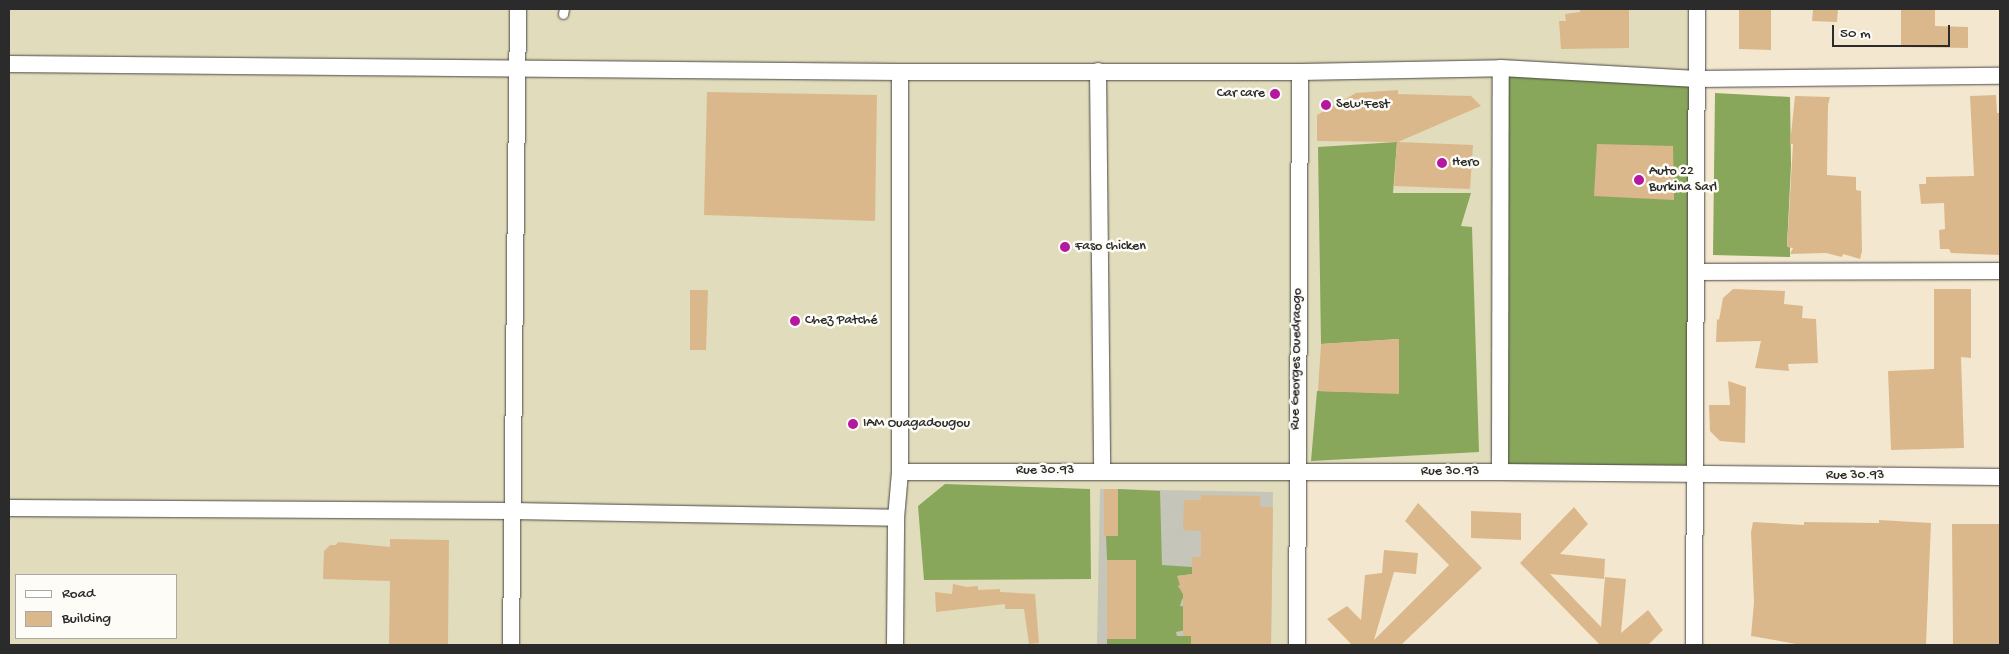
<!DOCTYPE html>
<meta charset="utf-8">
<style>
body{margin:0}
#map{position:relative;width:2009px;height:654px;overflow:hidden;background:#f4e7d0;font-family:"Gochi Hand",sans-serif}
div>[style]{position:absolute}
.built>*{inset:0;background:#e1dcbb}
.industrial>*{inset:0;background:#c5c5b9}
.forest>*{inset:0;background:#89a75b}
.building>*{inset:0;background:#dbb88b}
.roads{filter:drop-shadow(0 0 1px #494744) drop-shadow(0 0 1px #494744)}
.service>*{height:9px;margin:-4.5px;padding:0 4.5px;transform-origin:4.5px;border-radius:4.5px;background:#fff}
.minor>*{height:16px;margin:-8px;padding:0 8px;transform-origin:8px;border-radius:8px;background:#fff}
.dots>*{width:14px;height:14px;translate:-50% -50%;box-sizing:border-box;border:2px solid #fdfcf7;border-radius:50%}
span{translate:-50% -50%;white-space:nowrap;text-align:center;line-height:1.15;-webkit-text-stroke:5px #fdfcf7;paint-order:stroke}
.poi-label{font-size:14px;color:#2b2b2b}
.right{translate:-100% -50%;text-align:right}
.left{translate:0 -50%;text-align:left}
.street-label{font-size:14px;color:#2b2b2b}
.frame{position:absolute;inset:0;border:10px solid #2b2b2b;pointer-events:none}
.legend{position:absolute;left:15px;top:574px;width:162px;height:65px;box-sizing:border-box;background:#fdfcf7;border:1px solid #a9a8a5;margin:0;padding:6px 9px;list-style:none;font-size:15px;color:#2b2b2b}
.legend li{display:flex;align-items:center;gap:10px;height:25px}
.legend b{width:25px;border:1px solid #a9a8a5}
.scale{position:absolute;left:1832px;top:25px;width:118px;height:22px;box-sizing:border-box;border:2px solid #2b2b2b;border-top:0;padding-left:6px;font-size:15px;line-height:18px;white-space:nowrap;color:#2b2b2b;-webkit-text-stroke:4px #fdfcf7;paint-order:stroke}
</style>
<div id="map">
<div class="built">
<i style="clip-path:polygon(evenodd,9px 9px,1697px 9px,1690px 474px,1296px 473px,1297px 645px,9px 645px,9px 9px,16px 575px,176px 575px,176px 638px,16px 638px,16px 575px)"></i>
</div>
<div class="industrial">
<i style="clip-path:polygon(1100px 489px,1273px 492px,1271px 645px,1097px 645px)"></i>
</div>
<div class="forest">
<i style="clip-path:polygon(1501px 71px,1691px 84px,1690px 474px,1500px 467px)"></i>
<i style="clip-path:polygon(1715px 93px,1790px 97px,1791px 165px,1787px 246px,1790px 247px,1790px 257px,1713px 255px)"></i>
<i style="clip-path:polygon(1397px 142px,1393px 193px,1471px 193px,1461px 226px,1472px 227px,1479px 452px,1311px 461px,1317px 391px,1399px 393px,1399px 339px,1321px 344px,1318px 147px)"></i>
<i style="clip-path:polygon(945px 484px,1090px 489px,1091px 579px,924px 580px,918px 506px)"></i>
<i style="clip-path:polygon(1118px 489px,1160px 491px,1162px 565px,1192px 567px,1192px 574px,1177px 576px,1189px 581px,1178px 586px,1192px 597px,1182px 599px,1180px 606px,1190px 607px,1191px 622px,1183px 622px,1183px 629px,1191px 629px,1176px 632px,1177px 636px,1191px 636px,1191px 645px,1107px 645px,1107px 639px,1135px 560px,1107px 560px,1106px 536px,1118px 535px)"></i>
</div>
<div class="building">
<i style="clip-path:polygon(1580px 9px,1629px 9px,1629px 48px,1561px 49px,1559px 21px,1566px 21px,1565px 14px,1580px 12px)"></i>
<i style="clip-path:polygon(1739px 9px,1771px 9px,1771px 50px,1739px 49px)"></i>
<i style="clip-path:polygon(1813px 9px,1838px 9px,1837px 22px,1812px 21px)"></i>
<i style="clip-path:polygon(1901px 9px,1935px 9px,1935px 26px,1968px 27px,1968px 48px,1901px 47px)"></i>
<i style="clip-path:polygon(1398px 90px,1398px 94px,1471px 96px,1481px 106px,1398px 142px,1473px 145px,1470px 189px,1394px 186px,1397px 142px,1317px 141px,1317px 115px,1356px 93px)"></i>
<i style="clip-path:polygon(707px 92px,877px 95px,875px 221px,704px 215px)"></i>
<i style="clip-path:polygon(1996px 95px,1997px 113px,2000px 113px,2000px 255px,1951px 253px,1949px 249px,1940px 249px,1939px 230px,1945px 229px,1944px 203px,1921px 204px,1919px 184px,1926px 184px,1926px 177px,1974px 176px,1970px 96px)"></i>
<i style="clip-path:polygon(1795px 96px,1830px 97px,1828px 105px,1827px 175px,1856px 177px,1856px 190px,1861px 191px,1862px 251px,1860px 259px,1843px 254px,1842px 257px,1826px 253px,1790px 254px,1793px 248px,1787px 247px,1793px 144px,1790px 144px)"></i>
<i style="clip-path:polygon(1597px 144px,1673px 146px,1674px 200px,1594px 196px)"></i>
<i style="clip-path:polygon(1733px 289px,1785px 291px,1784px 304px,1803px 306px,1802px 318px,1816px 319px,1818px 363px,1788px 364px,1789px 371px,1755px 368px,1761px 341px,1716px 342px,1717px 319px,1719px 320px,1723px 298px)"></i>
<i style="clip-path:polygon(1934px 289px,1971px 289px,1971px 358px,1961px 357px,1964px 448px,1891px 450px,1888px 371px,1934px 369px)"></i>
<i style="clip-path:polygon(690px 290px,708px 290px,706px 350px,690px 350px)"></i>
<i style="clip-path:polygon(1399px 339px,1399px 394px,1318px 391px,1321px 344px)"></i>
<i style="clip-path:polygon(1728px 381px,1746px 387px,1745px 443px,1720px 441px,1710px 431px,1709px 405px,1730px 405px)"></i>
<i style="clip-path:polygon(1104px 489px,1118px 489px,1118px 536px,1104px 536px)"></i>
<i style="clip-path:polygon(1201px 495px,1260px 496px,1260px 507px,1273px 507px,1271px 645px,1191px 645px,1191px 636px,1183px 636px,1183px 594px,1178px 586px,1180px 585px,1177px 576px,1192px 574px,1192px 557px,1201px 557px,1201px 531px,1183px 530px,1184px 500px,1201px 500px)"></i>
<i style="clip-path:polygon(1418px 503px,1482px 568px,1401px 645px,1352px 645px,1327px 619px,1347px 606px,1361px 620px,1365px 575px,1382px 573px,1384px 550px,1418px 553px,1416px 574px,1394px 572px,1374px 640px,1449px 565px,1405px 521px)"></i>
<i style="clip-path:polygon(1574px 507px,1588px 524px,1560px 554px,1605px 559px,1604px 579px,1550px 574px,1601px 627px,1605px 577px,1626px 579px,1621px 633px,1648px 610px,1663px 630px,1648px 645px,1600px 645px,1520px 563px)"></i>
<i style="clip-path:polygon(1471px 511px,1521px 513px,1521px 540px,1471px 538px)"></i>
<i style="clip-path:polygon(1879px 520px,1931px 523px,1926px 645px,1802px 645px,1751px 636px,1754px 602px,1751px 532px,1753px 522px,1804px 525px,1804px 522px,1879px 523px)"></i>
<i style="clip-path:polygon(1952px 524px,2000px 524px,2000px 645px,1953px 645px)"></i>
<i style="clip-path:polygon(390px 539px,449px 540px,448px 645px,389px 645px,390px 581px,323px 579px,324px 551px,330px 545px,336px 545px,338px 542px,390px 547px)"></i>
<i style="clip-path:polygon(1107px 560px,1136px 560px,1136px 639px,1107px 639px)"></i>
<i style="clip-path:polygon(953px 584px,967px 587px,978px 586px,978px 590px,1000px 589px,1000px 592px,1035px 594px,1039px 643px,1029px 644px,1024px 609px,1005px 609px,1005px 604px,936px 612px,935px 592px,952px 594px)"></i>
</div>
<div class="roads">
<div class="service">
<i style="left:563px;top:14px;width:5px;rotate:-79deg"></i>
</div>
<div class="minor">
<i style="left:9px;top:64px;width:891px;rotate:0.51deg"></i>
<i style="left:900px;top:72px;width:400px"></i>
<i style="left:1300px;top:72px;width:201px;rotate:-1.1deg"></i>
<i style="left:1501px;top:68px;width:196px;rotate:3.2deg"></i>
<i style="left:1697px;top:79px;width:303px;rotate:-0.6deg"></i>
<i style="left:1098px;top:71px;width:400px;rotate:89.4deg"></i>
<i style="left:1696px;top:272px;width:304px;rotate:-0.2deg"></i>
<i style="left:900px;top:472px;width:600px"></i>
<i style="left:1500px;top:472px;width:500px;rotate:0.57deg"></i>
<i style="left:1500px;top:472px;width:404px;rotate:-89.9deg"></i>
<i style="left:9px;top:508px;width:503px;rotate:0.34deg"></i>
<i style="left:512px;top:511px;width:384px;rotate:1deg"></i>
<i style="left:511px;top:645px;width:636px;rotate:-89.37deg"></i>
<i style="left:895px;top:645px;width:127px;rotate:-89.5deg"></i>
<i style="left:896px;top:518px;width:46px;rotate:-85deg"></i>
<i style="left:900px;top:472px;width:400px;rotate:-90deg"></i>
<i style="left:1297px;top:645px;width:573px;rotate:-89.7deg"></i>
<i style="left:1694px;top:645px;width:636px;rotate:-89.73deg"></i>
</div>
</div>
<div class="dots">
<i style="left:1275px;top:94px;background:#b5179e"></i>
<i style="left:1326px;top:105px;background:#b5179e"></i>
<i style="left:1442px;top:163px;background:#b5179e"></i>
<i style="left:1639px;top:180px;background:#b5179e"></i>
<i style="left:1065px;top:247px;background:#b5179e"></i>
<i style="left:795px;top:321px;background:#b5179e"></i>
<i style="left:853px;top:424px;background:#b5179e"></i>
</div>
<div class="poi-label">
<span class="right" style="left:1265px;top:94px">Car care</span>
<span class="left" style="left:1336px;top:105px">Sew'Fest</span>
<span class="left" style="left:1452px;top:163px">Hero</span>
<span class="left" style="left:1649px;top:180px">Auto 22<br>Burkina Sarl</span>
<span class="left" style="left:1075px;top:247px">Faso chicken</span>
<span class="left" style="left:805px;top:321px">Chez Patché</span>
<span class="left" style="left:863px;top:424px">IAM Ouagadougou</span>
</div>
<div class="street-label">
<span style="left:1297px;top:359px;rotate:-89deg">Rue Georges Ouedraogo</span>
<span style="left:1045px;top:471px">Rue 30.93</span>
<span style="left:1450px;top:472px">Rue 30.93</span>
<span style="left:1855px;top:476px">Rue 30.93</span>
</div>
<div class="frame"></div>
<ul class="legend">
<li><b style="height:6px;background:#fff"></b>Road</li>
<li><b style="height:14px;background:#dbb88b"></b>Building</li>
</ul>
<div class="scale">50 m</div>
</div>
